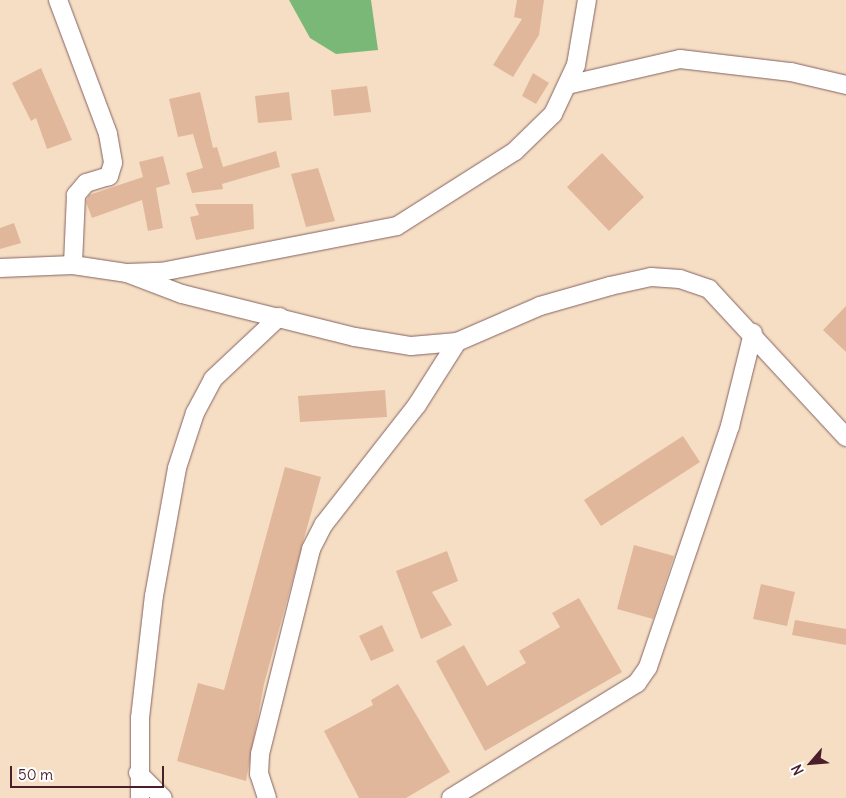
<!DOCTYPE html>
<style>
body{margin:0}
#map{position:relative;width:846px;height:798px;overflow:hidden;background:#f5dec4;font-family:Delius,sans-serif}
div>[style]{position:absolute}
.forest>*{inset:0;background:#7ab878}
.building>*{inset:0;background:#e1b79b}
.roads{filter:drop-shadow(0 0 1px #866261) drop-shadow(0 0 1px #866261)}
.street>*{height:18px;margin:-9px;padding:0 9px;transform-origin:9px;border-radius:9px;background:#fff}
span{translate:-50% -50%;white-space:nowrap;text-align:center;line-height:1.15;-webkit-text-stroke:4px #fff;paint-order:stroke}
.north{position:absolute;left:786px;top:738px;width:50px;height:50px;-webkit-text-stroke:4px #fff;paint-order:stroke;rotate:243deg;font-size:14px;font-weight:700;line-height:20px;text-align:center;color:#4a1f2b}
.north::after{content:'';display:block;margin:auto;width:18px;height:22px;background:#4a1f2b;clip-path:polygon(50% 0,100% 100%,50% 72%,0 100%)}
.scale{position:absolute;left:10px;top:766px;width:154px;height:22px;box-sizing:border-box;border:2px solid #4a1f2b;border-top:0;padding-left:6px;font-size:15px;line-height:18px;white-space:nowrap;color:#4a1f2b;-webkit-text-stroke:4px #fff;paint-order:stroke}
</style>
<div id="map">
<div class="forest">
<i style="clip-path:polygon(289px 0,371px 0,378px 50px,336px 54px,310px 38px)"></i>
</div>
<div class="building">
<i style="clip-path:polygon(517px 0,544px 0,539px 35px,513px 77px,493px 65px,522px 19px,514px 17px)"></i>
<i style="clip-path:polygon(41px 68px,72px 140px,47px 149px,36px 118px,31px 121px,12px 83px)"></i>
<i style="clip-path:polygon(533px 73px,549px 83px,536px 104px,522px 96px)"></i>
<i style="clip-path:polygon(367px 86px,371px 112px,334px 116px,331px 90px)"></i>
<i style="clip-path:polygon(200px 92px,213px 148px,217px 147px,223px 167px,276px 151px,280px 167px,222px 184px,223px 189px,192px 193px,186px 173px,203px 168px,193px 134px,178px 137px,169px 99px)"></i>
<i style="clip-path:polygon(289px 92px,292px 120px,258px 123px,255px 96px)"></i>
<i style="clip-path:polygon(602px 153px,644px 197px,609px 231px,567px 187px)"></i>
<i style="clip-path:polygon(163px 156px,170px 184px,156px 188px,163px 228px,148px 231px,142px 200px,92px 218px,86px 202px,89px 195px,143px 177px,139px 162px)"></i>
<i style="clip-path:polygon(318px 168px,335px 221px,306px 227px,291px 174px)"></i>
<i style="clip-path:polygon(195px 204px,253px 204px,254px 229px,196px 240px,190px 217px,199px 215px)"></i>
<i style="clip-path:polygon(14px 223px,21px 243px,0 249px,0 228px)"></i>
<i style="clip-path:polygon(846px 306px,846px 352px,823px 330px)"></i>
<i style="clip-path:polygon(385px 390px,387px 417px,300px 422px,298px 396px)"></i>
<i style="clip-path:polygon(683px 436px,700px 462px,601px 526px,584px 500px)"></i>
<i style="clip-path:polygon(285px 467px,321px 477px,264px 684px,246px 781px,177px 761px,198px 683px,224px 690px)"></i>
<i style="clip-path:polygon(634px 545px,674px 556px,653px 619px,617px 609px)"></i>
<i style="clip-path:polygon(447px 551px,458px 581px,432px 592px,452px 625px,421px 639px,396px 571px)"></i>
<i style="clip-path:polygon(761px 584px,795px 592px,787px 626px,753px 619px)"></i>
<i style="clip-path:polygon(579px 598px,622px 672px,485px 751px,436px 661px,464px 645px,487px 686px,526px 663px,519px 651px,560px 627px,552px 613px)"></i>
<i style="clip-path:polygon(795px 620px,846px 629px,846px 645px,792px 635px)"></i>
<i style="clip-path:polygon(382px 625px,394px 651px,371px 661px,359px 636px)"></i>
<i style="clip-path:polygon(398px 684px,450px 772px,406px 798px,359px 798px,324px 731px,373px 705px,371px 700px)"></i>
</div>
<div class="roads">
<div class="street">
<i style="left:58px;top:0;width:143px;rotate:69.5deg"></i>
<i style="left:108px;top:134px;width:29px;rotate:80deg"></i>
<i style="left:113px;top:163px;width:14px;rotate:107deg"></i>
<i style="left:109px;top:176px;width:24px;rotate:163deg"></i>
<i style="left:86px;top:183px;width:16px;rotate:130deg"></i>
<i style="left:76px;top:195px;width:70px;rotate:92.5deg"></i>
<i style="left:567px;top:85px;width:116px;rotate:-13deg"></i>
<i style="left:680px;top:59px;width:112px;rotate:6.7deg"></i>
<i style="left:791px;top:72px;width:57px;rotate:13.3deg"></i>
<i style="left:0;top:268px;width:73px;rotate:-2.4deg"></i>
<i style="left:73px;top:265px;width:55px;rotate:8.4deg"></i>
<i style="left:127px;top:273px;width:34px;rotate:-2deg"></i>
<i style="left:161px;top:272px;width:240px;rotate:-11deg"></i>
<i style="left:397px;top:226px;width:140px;rotate:-32.4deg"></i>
<i style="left:515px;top:151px;width:53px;rotate:-44.2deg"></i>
<i style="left:553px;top:114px;width:54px;rotate:-64.9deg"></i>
<i style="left:576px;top:65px;width:66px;rotate:-80.4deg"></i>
<i style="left:127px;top:273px;width:59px;rotate:20.9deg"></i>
<i style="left:182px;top:294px;width:178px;rotate:14deg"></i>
<i style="left:355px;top:337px;width:57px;rotate:9.1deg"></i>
<i style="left:411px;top:346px;width:46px;rotate:-5deg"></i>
<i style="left:457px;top:342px;width:90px;rotate:-23.4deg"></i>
<i style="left:540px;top:306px;width:73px;rotate:-15.9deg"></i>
<i style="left:610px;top:286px;width:42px;rotate:-12.4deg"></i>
<i style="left:651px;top:277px;width:29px;rotate:4deg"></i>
<i style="left:680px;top:279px;width:31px;rotate:19deg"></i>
<i style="left:709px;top:289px;width:202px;rotate:47.2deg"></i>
<i style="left:138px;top:773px;width:35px;rotate:45deg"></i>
<i style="left:140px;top:798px;width:80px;rotate:-90deg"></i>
<i style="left:140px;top:718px;width:123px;rotate:-83.5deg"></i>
<i style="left:154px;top:596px;width:130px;rotate:-79.8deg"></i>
<i style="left:177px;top:468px;width:58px;rotate:-71.9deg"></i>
<i style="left:195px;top:413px;width:38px;rotate:-62deg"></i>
<i style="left:213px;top:379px;width:91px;rotate:-43.2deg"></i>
<i style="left:267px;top:798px;width:25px;rotate:-108deg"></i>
<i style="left:259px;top:774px;width:20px;rotate:-87deg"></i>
<i style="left:260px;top:754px;width:211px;rotate:-76deg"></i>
<i style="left:311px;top:549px;width:28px;rotate:-63deg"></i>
<i style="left:324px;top:524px;width:151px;rotate:-52deg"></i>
<i style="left:417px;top:405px;width:75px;rotate:-57.6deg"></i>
<i style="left:451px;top:798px;width:219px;rotate:-31.7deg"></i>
<i style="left:637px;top:683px;width:19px;rotate:-55deg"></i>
<i style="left:648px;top:667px;width:255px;rotate:-71.2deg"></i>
<i style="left:730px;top:426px;width:96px;rotate:-76.1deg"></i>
</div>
</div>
<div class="north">N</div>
<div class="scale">50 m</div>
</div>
